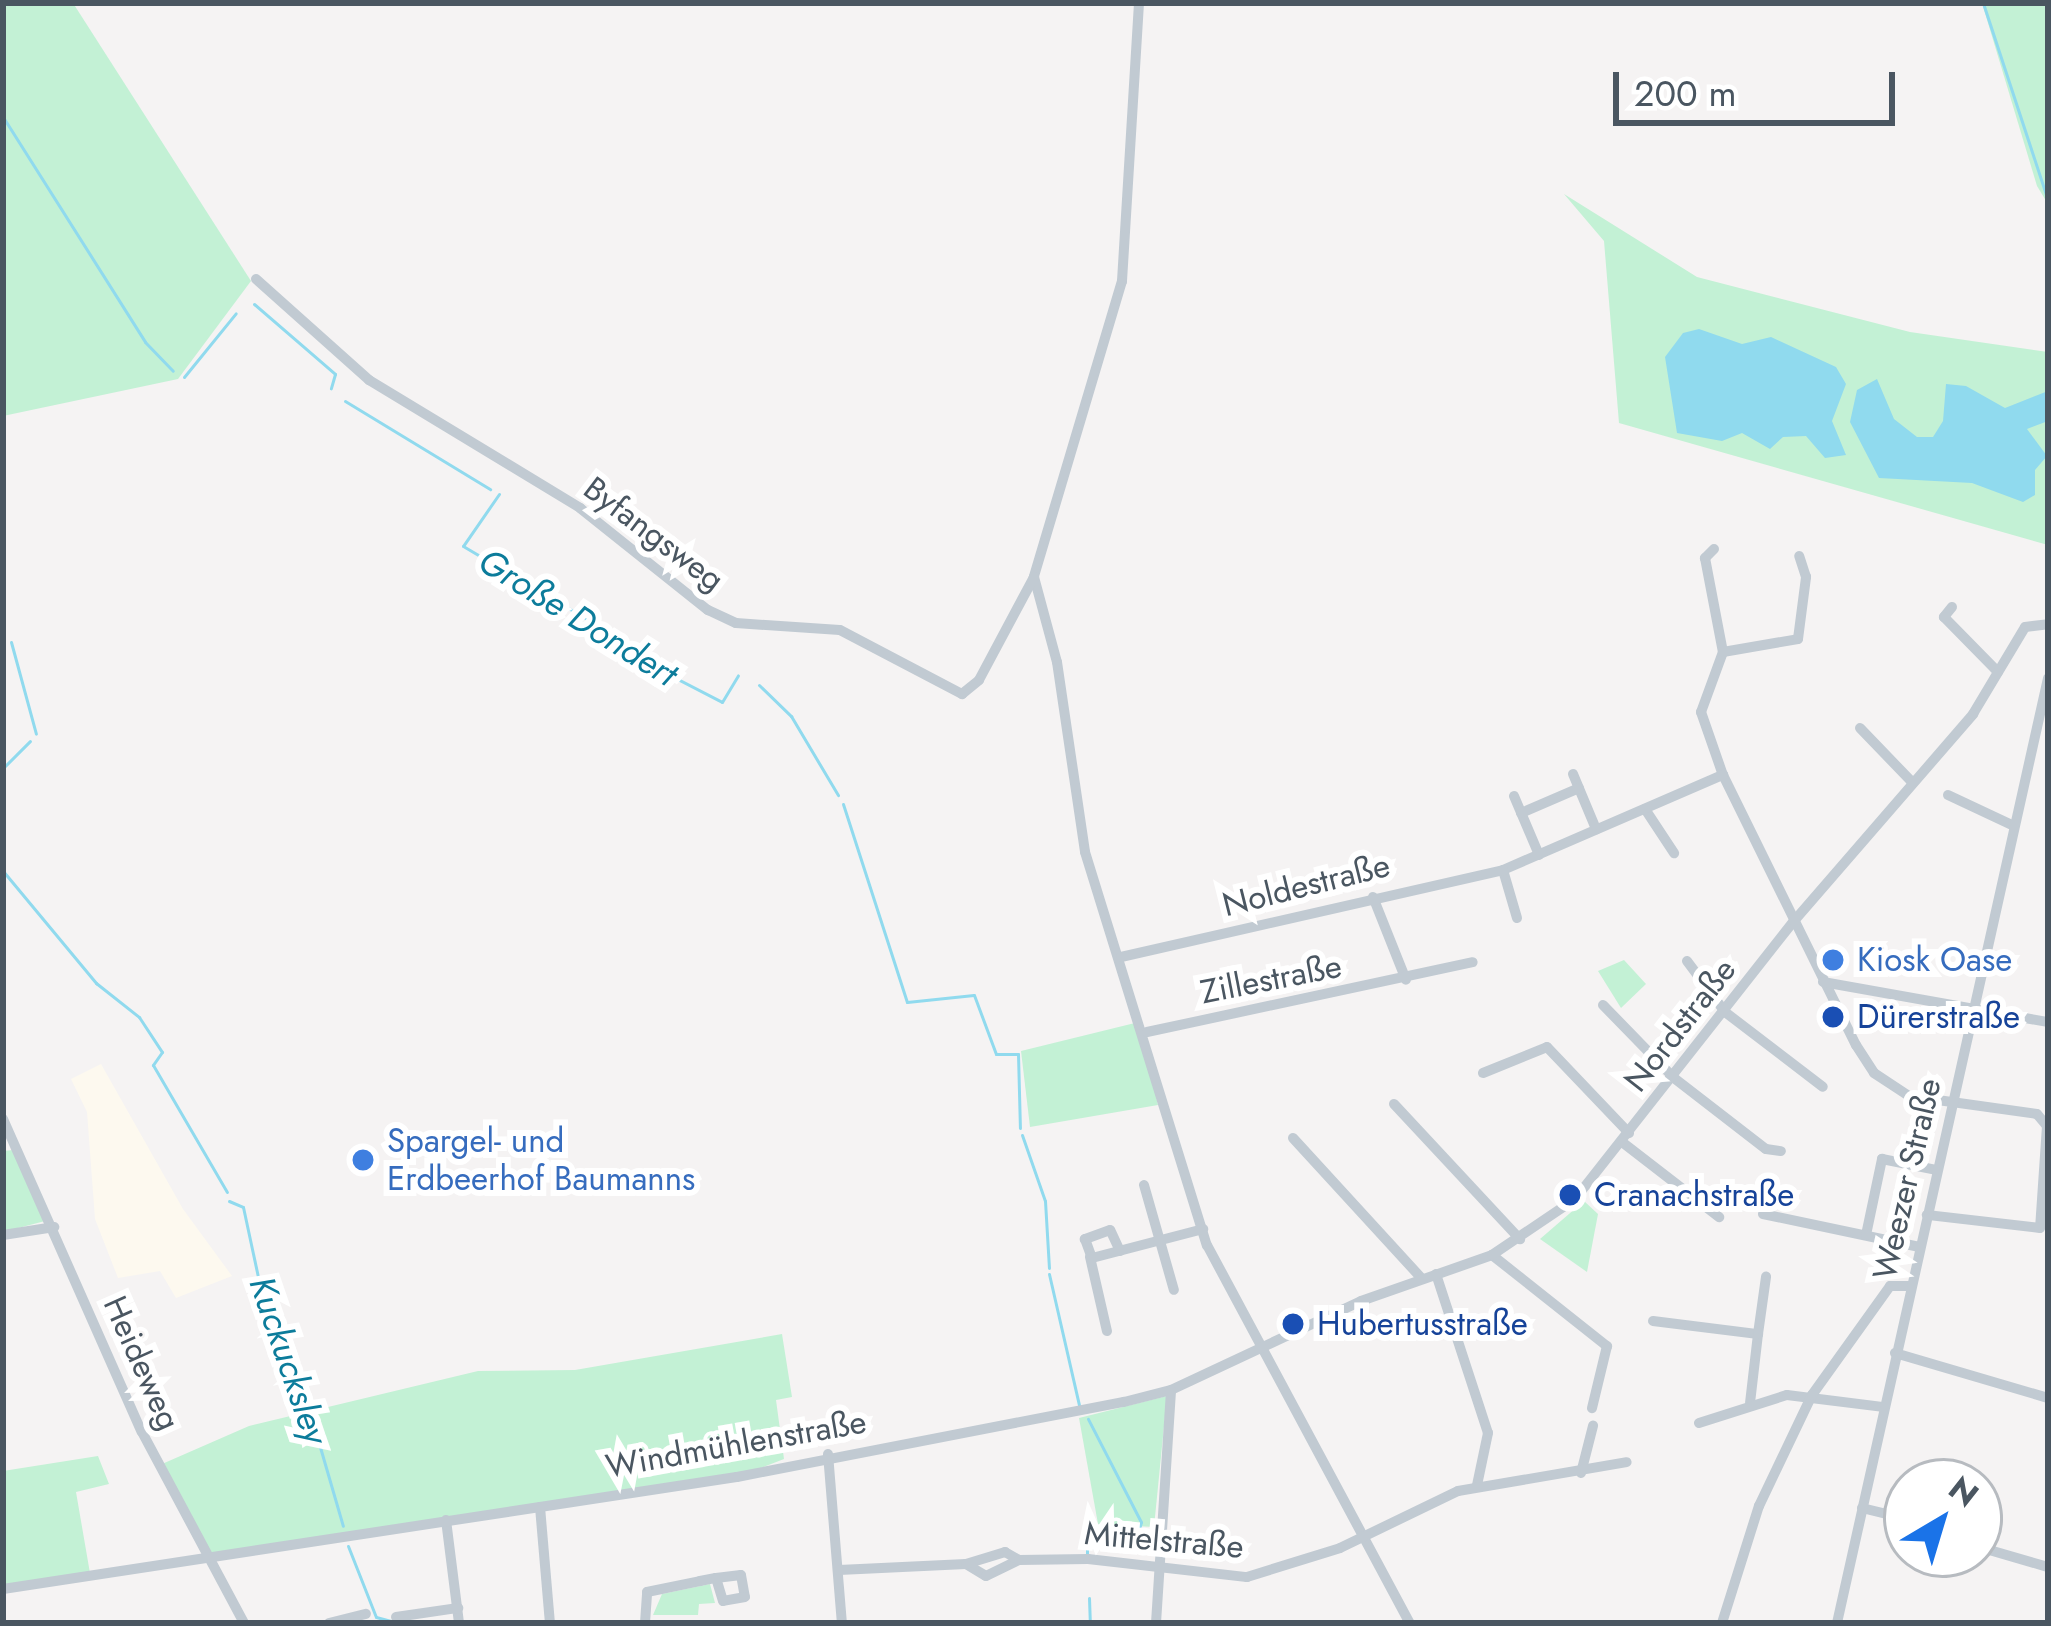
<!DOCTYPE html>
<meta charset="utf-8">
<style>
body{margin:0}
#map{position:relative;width:2051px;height:1626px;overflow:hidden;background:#f5f3f3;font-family:Jost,sans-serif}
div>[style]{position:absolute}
.commercial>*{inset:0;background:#fdf9ef}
.green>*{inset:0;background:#c3f1d5}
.water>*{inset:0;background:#90daee}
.stream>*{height:3px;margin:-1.5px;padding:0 1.5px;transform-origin:1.5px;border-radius:1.5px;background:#90daee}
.minor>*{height:10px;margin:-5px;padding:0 5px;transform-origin:5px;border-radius:5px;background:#c1cad2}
.dots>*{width:33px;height:33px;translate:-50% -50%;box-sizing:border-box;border:6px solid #fff;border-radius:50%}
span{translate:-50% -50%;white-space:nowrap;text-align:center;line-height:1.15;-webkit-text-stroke:12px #fff;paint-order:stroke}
.street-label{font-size:33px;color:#4a5661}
.shop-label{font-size:33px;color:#366cbe}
.left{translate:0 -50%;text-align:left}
.transit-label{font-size:33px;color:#164399}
.water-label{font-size:36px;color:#0c7c9b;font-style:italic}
.frame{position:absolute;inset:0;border:6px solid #4a5661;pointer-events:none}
.north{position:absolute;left:1883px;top:1458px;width:120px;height:120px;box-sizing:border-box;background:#fff;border:3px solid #b7bbc0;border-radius:50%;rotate:38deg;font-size:33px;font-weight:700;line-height:48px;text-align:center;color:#4a5661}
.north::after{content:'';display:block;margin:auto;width:42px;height:54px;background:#1a73e8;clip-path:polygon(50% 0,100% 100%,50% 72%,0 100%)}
.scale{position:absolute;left:1613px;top:72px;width:282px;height:54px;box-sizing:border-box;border:6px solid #4a5661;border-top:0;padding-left:15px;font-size:36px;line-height:42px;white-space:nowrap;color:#4a5661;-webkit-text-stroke:9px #fff;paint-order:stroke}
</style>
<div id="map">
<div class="commercial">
<i style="clip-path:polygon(101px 1064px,183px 1209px,232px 1276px,176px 1298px,160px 1271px,118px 1278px,95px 1219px,87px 1112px,71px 1079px)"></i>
</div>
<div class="green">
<i style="clip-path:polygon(3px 3px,73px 3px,251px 281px,178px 379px,3px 416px)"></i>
<i style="clip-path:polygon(1982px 3px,2048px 3px,2048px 204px,2037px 186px)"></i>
<i style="clip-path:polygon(1564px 194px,1697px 277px,1910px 332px,2048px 352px,2048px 545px,1619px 423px,1604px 241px)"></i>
<i style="clip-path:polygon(1624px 960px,1646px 984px,1621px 1008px,1598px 971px)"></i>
<i style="clip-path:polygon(1139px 1022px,1158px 1105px,1030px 1127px,1021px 1051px)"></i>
<i style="clip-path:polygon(13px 1150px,45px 1221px,3px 1232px,3px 1151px)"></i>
<i style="clip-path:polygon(1584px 1201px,1598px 1214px,1587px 1272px,1540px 1239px)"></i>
<i style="clip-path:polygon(782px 1334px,792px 1397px,776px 1400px,784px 1459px,737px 1477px,212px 1558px,162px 1464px,249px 1426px,478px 1371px,575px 1370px)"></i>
<i style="clip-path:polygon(1167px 1396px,1154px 1527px,1098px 1524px,1079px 1418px)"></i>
<i style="clip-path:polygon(98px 1456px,109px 1484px,76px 1492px,91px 1579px,3px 1587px,3px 1471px)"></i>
<i style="clip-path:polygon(710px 1584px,715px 1603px,699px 1604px,698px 1615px,653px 1615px,662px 1594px)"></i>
</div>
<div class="water">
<i style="clip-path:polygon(1699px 329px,1742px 344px,1771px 337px,1836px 367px,1846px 384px,1832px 421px,1846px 455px,1825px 458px,1806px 436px,1783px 437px,1770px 449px,1742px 433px,1722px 441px,1677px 433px,1665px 357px,1683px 333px)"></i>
<i style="clip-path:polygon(1877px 379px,1894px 419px,1917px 437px,1933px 437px,1943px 421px,1946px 384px,1966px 386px,2005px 408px,2048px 391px,2048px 421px,2027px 429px,2047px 456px,2035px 470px,2035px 495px,2023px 502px,1972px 483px,1879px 478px,1850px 422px,1857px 390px)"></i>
</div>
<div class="stream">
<i style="left:1983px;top:3px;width:208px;rotate:71.8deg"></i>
<i style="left:3px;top:117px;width:266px;rotate:57.7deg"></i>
<i style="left:145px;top:342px;width:40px;rotate:46deg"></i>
<i style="left:254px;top:304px;width:107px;rotate:40.8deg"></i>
<i style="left:335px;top:374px;width:15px;rotate:106deg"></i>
<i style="left:184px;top:377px;width:82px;rotate:-50.9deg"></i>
<i style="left:345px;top:401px;width:170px;rotate:31.3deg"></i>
<i style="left:499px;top:494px;width:63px;rotate:124.7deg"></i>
<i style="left:463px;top:546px;width:164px;rotate:30.5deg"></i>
<i style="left:604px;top:629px;width:40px;rotate:43deg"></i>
<i style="left:633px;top:656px;width:100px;rotate:27.3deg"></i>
<i style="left:722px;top:702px;width:31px;rotate:-59deg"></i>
<i style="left:11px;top:642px;width:95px;rotate:74.8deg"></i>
<i style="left:759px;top:685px;width:45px;rotate:44.1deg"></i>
<i style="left:791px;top:716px;width:92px;rotate:59.3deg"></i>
<i style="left:3px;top:768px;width:38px;rotate:-45deg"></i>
<i style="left:843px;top:804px;width:208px;rotate:72.1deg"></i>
<i style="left:907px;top:1002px;width:67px;rotate:-6deg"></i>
<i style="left:974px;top:995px;width:63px;rotate:69.6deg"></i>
<i style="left:996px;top:1054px;width:22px"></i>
<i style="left:1018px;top:1054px;width:74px;rotate:88.5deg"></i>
<i style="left:3px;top:871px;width:146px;rotate:50.3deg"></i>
<i style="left:96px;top:983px;width:55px;rotate:38.3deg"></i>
<i style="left:139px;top:1017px;width:42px;rotate:56.7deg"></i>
<i style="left:162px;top:1052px;width:16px;rotate:125deg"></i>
<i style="left:153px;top:1065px;width:147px;rotate:59.8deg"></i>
<i style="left:1022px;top:1135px;width:70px;rotate:70.8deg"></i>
<i style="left:1045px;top:1201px;width:67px;rotate:86.6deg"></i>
<i style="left:229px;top:1201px;width:15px;rotate:23deg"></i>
<i style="left:243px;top:1207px;width:109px;rotate:77.9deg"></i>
<i style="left:266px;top:1314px;width:119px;rotate:66.7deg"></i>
<i style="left:313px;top:1423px;width:107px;rotate:73.8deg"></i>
<i style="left:1049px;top:1274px;width:134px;rotate:77.1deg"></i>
<i style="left:348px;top:1546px;width:76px;rotate:68.5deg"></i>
<i style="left:376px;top:1617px;width:23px;rotate:15deg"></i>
<i style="left:1087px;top:1554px;width:22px;rotate:-90deg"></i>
<i style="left:1087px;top:1532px;width:52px;rotate:-3.3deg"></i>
<i style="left:1139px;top:1529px;width:7px;rotate:-74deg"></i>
<i style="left:1141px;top:1522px;width:116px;rotate:-117.2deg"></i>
<i style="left:1089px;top:1598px;width:25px;rotate:88deg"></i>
</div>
<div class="minor">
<i style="left:1139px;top:3px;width:279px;rotate:93.5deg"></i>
<i style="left:1122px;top:281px;width:309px;rotate:106.6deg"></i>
<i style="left:1034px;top:577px;width:88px;rotate:74.9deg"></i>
<i style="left:1057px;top:662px;width:192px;rotate:81.6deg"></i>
<i style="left:1085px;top:852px;width:412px;rotate:72.8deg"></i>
<i style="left:1207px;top:1245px;width:429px;rotate:61.8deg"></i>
<i style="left:256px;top:279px;width:152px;rotate:41.8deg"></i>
<i style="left:369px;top:380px;width:247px;rotate:31.2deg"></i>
<i style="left:580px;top:508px;width:164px;rotate:38.6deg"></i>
<i style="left:708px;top:610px;width:31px;rotate:25deg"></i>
<i style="left:736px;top:623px;width:104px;rotate:3.9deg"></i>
<i style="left:840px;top:630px;width:138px;rotate:27.7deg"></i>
<i style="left:962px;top:694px;width:22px;rotate:-39deg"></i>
<i style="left:979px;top:680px;width:117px;rotate:-61.9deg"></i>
<i style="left:1714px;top:549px;width:13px;rotate:135deg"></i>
<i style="left:1705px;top:558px;width:96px;rotate:79.2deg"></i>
<i style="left:1723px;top:652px;width:64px;rotate:110.1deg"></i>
<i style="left:1701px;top:712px;width:67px;rotate:70.8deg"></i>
<i style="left:1723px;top:775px;width:301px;rotate:63.8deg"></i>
<i style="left:1856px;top:1045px;width:33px;rotate:57deg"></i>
<i style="left:1874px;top:1073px;width:42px;rotate:33.3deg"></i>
<i style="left:1909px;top:1096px;width:129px;rotate:8deg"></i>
<i style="left:2037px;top:1114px;width:16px;rotate:50deg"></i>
<i style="left:2047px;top:1126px;width:102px;rotate:93.9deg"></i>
<i style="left:2040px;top:1228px;width:114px;rotate:-173.4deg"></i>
<i style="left:1952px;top:607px;width:13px;rotate:129deg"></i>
<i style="left:1944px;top:617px;width:77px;rotate:45.5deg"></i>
<i style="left:1723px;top:652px;width:76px;rotate:-9.8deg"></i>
<i style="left:1798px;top:639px;width:63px;rotate:-82.6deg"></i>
<i style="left:1806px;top:577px;width:22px;rotate:-108deg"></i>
<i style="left:1860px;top:728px;width:76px;rotate:46.1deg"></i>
<i style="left:1573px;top:774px;width:60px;rotate:67.3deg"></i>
<i style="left:1948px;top:795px;width:73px;rotate:25.2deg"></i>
<i style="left:1514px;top:796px;width:64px;rotate:67deg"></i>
<i style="left:1645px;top:809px;width:53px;rotate:56.6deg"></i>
<i style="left:1521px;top:813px;width:63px;rotate:-23.3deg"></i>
<i style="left:1373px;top:897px;width:89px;rotate:68.3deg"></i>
<i style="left:1517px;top:918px;width:50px;rotate:-106.3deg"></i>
<i style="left:1503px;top:870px;width:240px;rotate:-23.4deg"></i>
<i style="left:1121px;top:957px;width:392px;rotate:-12.8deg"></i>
<i style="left:1687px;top:961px;width:64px;rotate:53.3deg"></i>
<i style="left:1725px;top:1012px;width:123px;rotate:37.4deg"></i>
<i style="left:1823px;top:982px;width:229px;rotate:10.1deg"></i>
<i style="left:1603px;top:1005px;width:102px;rotate:45.8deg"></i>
<i style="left:1674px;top:1078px;width:116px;rotate:37.7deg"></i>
<i style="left:1766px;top:1149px;width:15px;rotate:8deg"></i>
<i style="left:1147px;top:1032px;width:333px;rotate:-12.1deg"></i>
<i style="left:1483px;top:1073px;width:69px;rotate:-22.1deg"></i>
<i style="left:1547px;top:1047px;width:119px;rotate:46.4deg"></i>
<i style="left:1394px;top:1104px;width:185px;rotate:47deg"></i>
<i style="left:3px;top:1119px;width:342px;rotate:66.1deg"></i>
<i style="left:142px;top:1432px;width:217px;rotate:61.9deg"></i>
<i style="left:1293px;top:1138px;width:191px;rotate:47.5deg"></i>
<i style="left:1622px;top:1142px;width:123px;rotate:37.7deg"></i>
<i style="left:1144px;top:1185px;width:109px;rotate:74.1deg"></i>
<i style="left:1763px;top:1214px;width:160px;rotate:11.9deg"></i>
<i style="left:3px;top:1235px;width:52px;rotate:-8.9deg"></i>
<i style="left:1866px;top:1235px;width:78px;rotate:-78.1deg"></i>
<i style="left:1882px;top:1159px;width:55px;rotate:11.5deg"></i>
<i style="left:1120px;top:1251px;width:23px;rotate:-115deg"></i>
<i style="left:1110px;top:1230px;width:27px;rotate:160deg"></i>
<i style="left:1085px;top:1239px;width:20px;rotate:70deg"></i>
<i style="left:1092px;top:1258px;width:115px;rotate:-14.6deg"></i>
<i style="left:1492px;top:1255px;width:147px;rotate:38.4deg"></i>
<i style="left:1607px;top:1346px;width:64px;rotate:103.6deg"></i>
<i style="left:1090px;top:1257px;width:76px;rotate:77.1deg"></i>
<i style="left:1436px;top:1274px;width:167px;rotate:71.9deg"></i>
<i style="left:1488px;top:1433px;width:53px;rotate:101.9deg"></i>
<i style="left:1653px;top:1321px;width:106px;rotate:7.1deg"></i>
<i style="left:1758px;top:1334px;width:69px;rotate:96.6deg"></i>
<i style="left:1758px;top:1334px;width:58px;rotate:-82deg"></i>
<i style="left:1895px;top:1353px;width:159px;rotate:16.4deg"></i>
<i style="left:1699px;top:1423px;width:92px;rotate:-17.7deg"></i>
<i style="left:1787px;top:1395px;width:98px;rotate:7.1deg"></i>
<i style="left:828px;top:1454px;width:170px;rotate:85.3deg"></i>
<i style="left:1581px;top:1473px;width:49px;rotate:-75.7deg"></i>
<i style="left:540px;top:1507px;width:116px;rotate:85.1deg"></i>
<i style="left:1862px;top:1508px;width:46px;rotate:13.7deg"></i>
<i style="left:446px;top:1520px;width:104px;rotate:82.8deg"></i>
<i style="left:1979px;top:1547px;width:72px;rotate:16.2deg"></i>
<i style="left:966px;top:1564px;width:23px;rotate:31deg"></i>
<i style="left:986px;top:1576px;width:37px;rotate:-26deg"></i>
<i style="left:839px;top:1570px;width:127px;rotate:-2.7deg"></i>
<i style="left:966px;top:1564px;width:41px;rotate:-17.1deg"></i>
<i style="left:1005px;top:1552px;width:16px;rotate:30deg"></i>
<i style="left:1019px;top:1560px;width:69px;rotate:-0.8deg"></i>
<i style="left:1088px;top:1559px;width:160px;rotate:6.5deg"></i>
<i style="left:1247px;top:1577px;width:97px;rotate:-17.3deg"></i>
<i style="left:1340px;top:1548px;width:131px;rotate:-25.8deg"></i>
<i style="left:1458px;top:1491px;width:171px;rotate:-9.7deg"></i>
<i style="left:3px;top:1589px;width:742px;rotate:-8.68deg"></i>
<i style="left:737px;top:1477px;width:394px;rotate:-11deg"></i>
<i style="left:1124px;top:1402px;width:49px;rotate:-14.3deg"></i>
<i style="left:1171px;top:1390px;width:210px;rotate:-25.1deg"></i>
<i style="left:1361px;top:1301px;width:139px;rotate:-19.3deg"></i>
<i style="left:1492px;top:1255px;width:100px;rotate:-34deg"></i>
<i style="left:1575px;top:1199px;width:354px;rotate:-51.8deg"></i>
<i style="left:1794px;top:921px;width:274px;rotate:-49.1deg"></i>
<i style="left:1973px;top:714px;width:101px;rotate:-59.1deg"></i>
<i style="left:2025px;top:627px;width:23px;rotate:-7deg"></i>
<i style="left:396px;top:1617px;width:63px;rotate:-8.3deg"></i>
<i style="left:329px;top:1623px;width:38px;rotate:-14deg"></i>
<i style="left:645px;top:1623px;width:31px;rotate:-86deg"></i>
<i style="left:647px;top:1592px;width:54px;rotate:-11.7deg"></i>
<i style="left:700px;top:1581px;width:16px;rotate:-11deg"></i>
<i style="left:716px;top:1578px;width:25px;rotate:-7deg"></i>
<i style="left:741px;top:1575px;width:22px;rotate:80deg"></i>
<i style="left:745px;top:1597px;width:22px;rotate:170deg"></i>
<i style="left:723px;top:1601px;width:24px;rotate:-107deg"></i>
<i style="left:1156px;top:1623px;width:233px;rotate:-86.3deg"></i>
<i style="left:1722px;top:1623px;width:123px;rotate:-72.5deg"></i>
<i style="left:1759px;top:1506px;width:123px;rotate:-64.5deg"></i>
<i style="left:1812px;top:1395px;width:134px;rotate:-54.4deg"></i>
<i style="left:1890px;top:1286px;width:21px"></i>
<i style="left:1837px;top:1623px;width:968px;rotate:-77.41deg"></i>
</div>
<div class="dots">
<i style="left:1833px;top:960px;background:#3f7fe0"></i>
<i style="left:1833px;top:1017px;background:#1a4fb4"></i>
<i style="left:363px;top:1160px;background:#3f7fe0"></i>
<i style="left:1570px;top:1195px;background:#1a4fb4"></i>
<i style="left:1293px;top:1324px;background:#1a4fb4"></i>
</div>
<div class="street-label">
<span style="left:654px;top:534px;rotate:37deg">Byfangsweg</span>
<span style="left:1306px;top:885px;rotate:-14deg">Noldestraße</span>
<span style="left:1271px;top:979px;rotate:-11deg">Zillestraße</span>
<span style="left:1680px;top:1025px;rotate:-52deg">Nordstraße</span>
<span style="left:1907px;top:1179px;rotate:-77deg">Weezer Straße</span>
<span style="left:142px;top:1363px;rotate:66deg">Heideweg</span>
<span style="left:736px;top:1444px;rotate:-10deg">Windmühlenstraße</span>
<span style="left:1164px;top:1540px;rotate:5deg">Mittelstraße</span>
</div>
<div class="shop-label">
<span class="left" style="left:1857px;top:960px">Kiosk Oase</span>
<span class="left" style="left:387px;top:1160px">Spargel- und<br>Erdbeerhof Baumanns</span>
</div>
<div class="transit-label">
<span class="left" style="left:1857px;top:1017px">Dürerstraße</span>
<span class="left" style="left:1594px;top:1195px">Cranachstraße</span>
<span class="left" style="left:1317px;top:1324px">Hubertusstraße</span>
</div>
<div class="water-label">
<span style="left:578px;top:617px;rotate:32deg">Große Dondert</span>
<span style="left:289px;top:1360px;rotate:71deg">Kuckucksley</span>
</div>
<div class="frame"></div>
<div class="north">N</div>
<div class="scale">200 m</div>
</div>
